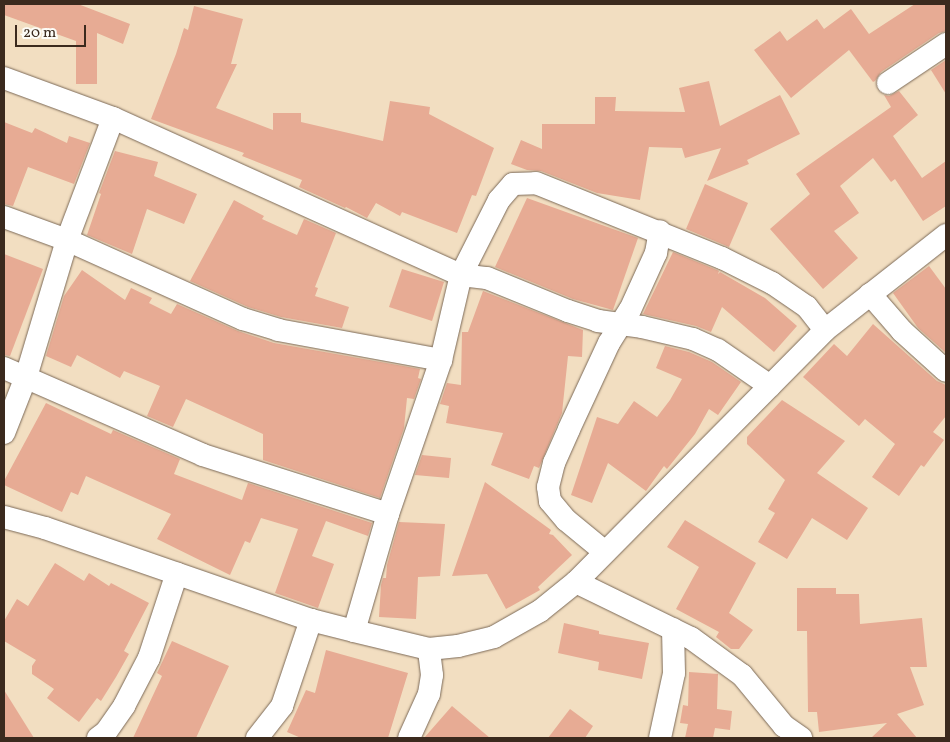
<!DOCTYPE html>
<style>
body{margin:0}
#map{position:relative;width:950px;height:742px;overflow:hidden;background:#f2dec1;font-family:Vollkorn,serif}
div>[style]{position:absolute}
.building>*{inset:0;background:#e7ab94}
.roads{filter:drop-shadow(0 0 1px #7b6957) drop-shadow(0 0 1px #7b6957)}
.street>*{height:22px;margin:-11px;padding:0 11px;transform-origin:11px;border-radius:11px;background:#fff}
span{translate:-50% -50%;white-space:nowrap;text-align:center;line-height:1.15;-webkit-text-stroke:4px #fdfcf7;paint-order:stroke}
.frame{position:absolute;inset:0;border:5px solid #3b2a1e;pointer-events:none}
.scale{position:absolute;left:15px;top:25px;width:71px;height:22px;box-sizing:border-box;border:2px solid #3b2a1e;border-top:0;padding-left:6px;font-size:15px;line-height:18px;white-space:nowrap;color:#3b2a1e;-webkit-text-stroke:4px #fdfcf7;paint-order:stroke}
</style>
<div id="map">
<div class="building">
<i style="clip-path:polygon(4px 4px,78px 4px,130px 24px,123px 44px,97px 33px,97px 84px,76px 84px,76px 41px,4px 15px)"></i>
<i style="clip-path:polygon(915px 4px,946px 4px,946px 31px,939px 33px,881px 72px,875px 81px,873px 82px,849px 50px,791px 98px,754px 50px,780px 31px,787px 41px,817px 19px,824px 29px,851px 9px,869px 34px)"></i>
<i style="clip-path:polygon(194px 6px,243px 19px,231px 64px,237px 64px,216px 108px,273px 130px,273px 113px,301px 113px,301px 122px,383px 141px,390px 101px,430px 107px,429px 114px,494px 148px,476px 196px,472px 195px,457px 233px,402px 212px,400px 216px,376px 203px,367px 218px,346px 207px,345px 208px,299px 187px,302px 180px,242px 156px,244px 153px,151px 119px,176px 54px,184px 28px,188px 30px)"></i>
<i style="clip-path:polygon(946px 60px,946px 94px,931px 70px)"></i>
<i style="clip-path:polygon(709px 81px,720px 126px,780px 95px,800px 134px,747px 160px,749px 164px,707px 181px,721px 148px,685px 158px,682px 148px,649px 147px,640px 200px,597px 193px,541px 171px,527px 170px,511px 164px,521px 140px,542px 149px,542px 124px,595px 124px,595px 97px,616px 97px,615px 111px,685px 112px,679px 88px)"></i>
<i style="clip-path:polygon(899px 91px,918px 115px,893px 136px,922px 178px,946px 161px,946px 206px,923px 221px,895px 179px,891px 182px,873px 158px,840px 186px,859px 213px,834px 231px,858px 258px,823px 289px,770px 229px,810px 194px,796px 174px,891px 107px,884px 95px,889px 96px)"></i>
<i style="clip-path:polygon(4px 122px,32px 133px,35px 128px,67px 143px,69px 136px,90px 143px,74px 184px,28px 167px,13px 206px,4px 204px)"></i>
<i style="clip-path:polygon(115px 151px,158px 162px,154px 176px,197px 194px,184px 224px,147px 209px,132px 254px,87px 235px,101px 194px,99px 193px)"></i>
<i style="clip-path:polygon(705px 184px,748px 203px,729px 247px,686px 229px)"></i>
<i style="clip-path:polygon(527px 198px,638px 238px,613px 310px,573px 299px,495px 267px)"></i>
<i style="clip-path:polygon(234px 200px,264px 216px,262px 219px,297px 235px,304px 219px,336px 233px,315px 287px,318px 288px,315px 296px,349px 307px,342px 328px,281px 317px,248px 307px,190px 281px)"></i>
<i style="clip-path:polygon(673px 252px,717px 270px,719px 271px,718px 274px,720px 272px,765px 298px,797px 326px,774px 352px,722px 307px,711px 332px,696px 326px,643px 314px)"></i>
<i style="clip-path:polygon(4px 254px,43px 269px,10px 356px,4px 355px)"></i>
<i style="clip-path:polygon(929px 266px,946px 289px,946px 353px,918px 328px,893px 293px)"></i>
<i style="clip-path:polygon(402px 269px,444px 282px,432px 321px,389px 307px)"></i>
<i style="clip-path:polygon(82px 270px,125px 300px,131px 288px,152px 298px,149px 303px,171px 314px,177px 304px,238px 331px,274px 343px,420px 369px,418px 378px,421px 379px,414px 399px,407px 398px,404px 428px,380px 498px,263px 460px,263px 434px,186px 399px,173px 427px,147px 416px,160px 386px,124px 371px,120px 378px,77px 355px,71px 367px,46px 356px,64px 296px)"></i>
<i style="clip-path:polygon(483px 291px,583px 330px,582px 357px,568px 356px,562px 413px,539px 468px,534px 466px,529px 479px,491px 465px,503px 433px,446px 423px,449px 406px,440px 404px,447px 383px,461px 385px,462px 332px,468px 332px)"></i>
<i style="clip-path:polygon(873px 324px,937px 381px,946px 385px,946px 416px,933px 432px,944px 440px,924px 467px,921px 465px,899px 496px,872px 477px,895px 444px,865px 419px,859px 426px,803px 377px,834px 344px,847px 356px)"></i>
<i style="clip-path:polygon(665px 346px,689px 352px,712px 362px,741px 382px,718px 415px,709px 409px,695px 434px,667px 469px,664px 466px,646px 491px,608px 463px,592px 503px,571px 495px,597px 417px,618px 424px,634px 401px,657px 417px,670px 400px,682px 379px,656px 368px)"></i>
<i style="clip-path:polygon(782px 400px,845px 441px,817px 473px,868px 508px,847px 540px,812px 518px,787px 559px,758px 542px,775px 513px,768px 509px,785px 480px,747px 444px,747px 437px)"></i>
<i style="clip-path:polygon(46px 403px,111px 434px,113px 430px,180px 459px,174px 474px,242px 500px,248px 483px,372px 523px,368px 536px,326px 521px,312px 556px,334px 564px,318px 608px,275px 593px,298px 529px,261px 518px,250px 543px,245px 541px,230px 575px,157px 539px,171px 514px,86px 476px,78px 495px,71px 492px,62px 512px,4px 485px,4px 481px)"></i>
<i style="clip-path:polygon(422px 455px,451px 458px,449px 478px,415px 475px)"></i>
<i style="clip-path:polygon(485px 482px,551px 530px,549px 534px,553px 535px,572px 555px,538px 587px,540px 590px,506px 609px,487px 574px,452px 576px)"></i>
<i style="clip-path:polygon(685px 520px,756px 563px,729px 613px,753px 630px,739px 649px,731px 649px,716px 637px,719px 632px,676px 609px,699px 567px,667px 547px)"></i>
<i style="clip-path:polygon(399px 522px,445px 524px,440px 576px,418px 577px,416px 619px,379px 617px,381px 585px,383px 578px,386px 578px,387px 565px)"></i>
<i style="clip-path:polygon(55px 563px,84px 581px,89px 573px,109px 586px,111px 583px,149px 603px,124px 651px,129px 654px,116px 677px,101px 701px,97px 698px,79px 722px,47px 698px,54px 689px,32px 674px,32px 666px,36px 660px,4px 641px,4px 621px,17px 599px,28px 606px)"></i>
<i style="clip-path:polygon(797px 588px,836px 588px,836px 594px,859px 594px,860px 624px,922px 618px,927px 667px,910px 667px,924px 705px,897px 714px,917px 738px,871px 738px,887px 723px,819px 732px,817px 712px,808px 712px,807px 631px,797px 631px)"></i>
<i style="clip-path:polygon(564px 623px,599px 631px,599px 634px,649px 643px,642px 679px,598px 670px,599px 662px,558px 653px)"></i>
<i style="clip-path:polygon(172px 641px,229px 666px,196px 738px,133px 738px,162px 676px,157px 673px)"></i>
<i style="clip-path:polygon(326px 650px,408px 673px,388px 738px,301px 738px,287px 732px,306px 690px,315px 693px)"></i>
<i style="clip-path:polygon(689px 672px,718px 674px,717px 709px,732px 711px,730px 730px,715px 728px,713px 738px,685px 738px,688px 724px,680px 723px,683px 705px,688px 706px)"></i>
<i style="clip-path:polygon(4px 690px,34px 738px,4px 738px)"></i>
<i style="clip-path:polygon(452px 706px,490px 738px,424px 738px)"></i>
<i style="clip-path:polygon(570px 709px,593px 726px,585px 738px,548px 738px)"></i>
</div>
<div class="roads">
<div class="street">
<i style="left:4px;top:78px;width:116px;rotate:20.2deg"></i>
<i style="left:113px;top:118px;width:382px;rotate:24.3deg"></i>
<i style="left:461px;top:275px;width:26px;rotate:7deg"></i>
<i style="left:487px;top:278px;width:87px;rotate:22.2deg"></i>
<i style="left:568px;top:311px;width:32px;rotate:18deg"></i>
<i style="left:598px;top:321px;width:44px;rotate:7.8deg"></i>
<i style="left:642px;top:327px;width:52px;rotate:13.2deg"></i>
<i style="left:693px;top:339px;width:27px;rotate:24deg"></i>
<i style="left:718px;top:350px;width:63px;rotate:34.7deg"></i>
<i style="left:888px;top:83px;width:70px;rotate:-33.9deg"></i>
<i style="left:4px;top:217px;width:67px;rotate:20.1deg"></i>
<i style="left:67px;top:240px;width:193px;rotate:24.2deg"></i>
<i style="left:243px;top:319px;width:37px;rotate:17deg"></i>
<i style="left:278px;top:330px;width:166px;rotate:10.4deg"></i>
<i style="left:870px;top:294px;width:49px;rotate:49.1deg"></i>
<i style="left:902px;top:331px;width:59px;rotate:42.3deg"></i>
<i style="left:4px;top:368px;width:217px;rotate:23.6deg"></i>
<i style="left:203px;top:455px;width:194px;rotate:17.7deg"></i>
<i style="left:4px;top:433px;width:60px;rotate:-68.6deg"></i>
<i style="left:26px;top:377px;width:143px;rotate:-73.3deg"></i>
<i style="left:67px;top:240px;width:130px;rotate:-69.3deg"></i>
<i style="left:4px;top:517px;width:42px;rotate:15deg"></i>
<i style="left:45px;top:528px;width:281px;rotate:19.1deg"></i>
<i style="left:311px;top:620px;width:44px;rotate:14.3deg"></i>
<i style="left:354px;top:631px;width:77px;rotate:13.5deg"></i>
<i style="left:429px;top:649px;width:29px;rotate:-6deg"></i>
<i style="left:458px;top:646px;width:37px;rotate:-14deg"></i>
<i style="left:494px;top:637px;width:53px;rotate:-29.5deg"></i>
<i style="left:540px;top:611px;width:46px;rotate:-38.9deg"></i>
<i style="left:576px;top:582px;width:354px;rotate:-45.3deg"></i>
<i style="left:825px;top:330px;width:154px;rotate:-38.1deg"></i>
<i style="left:605px;top:552px;width:50px;rotate:-140.6deg"></i>
<i style="left:566px;top:520px;width:25px;rotate:-130deg"></i>
<i style="left:550px;top:501px;width:14px;rotate:-98deg"></i>
<i style="left:548px;top:487px;width:25px;rotate:-76deg"></i>
<i style="left:554px;top:463px;width:37px;rotate:-66deg"></i>
<i style="left:569px;top:429px;width:95px;rotate:-65.1deg"></i>
<i style="left:609px;top:343px;width:39px;rotate:-58deg"></i>
<i style="left:630px;top:310px;width:63px;rotate:-65.5deg"></i>
<i style="left:656px;top:253px;width:22px;rotate:-80deg"></i>
<i style="left:576px;top:582px;width:128px;rotate:26deg"></i>
<i style="left:691px;top:638px;width:63px;rotate:36deg"></i>
<i style="left:742px;top:675px;width:66px;rotate:50.5deg"></i>
<i style="left:784px;top:726px;width:21px;rotate:35deg"></i>
<i style="left:354px;top:631px;width:122px;rotate:-73.8deg"></i>
<i style="left:388px;top:514px;width:163px;rotate:-71deg"></i>
<i style="left:441px;top:360px;width:87px;rotate:-76.8deg"></i>
<i style="left:461px;top:275px;width:84px;rotate:-63.1deg"></i>
<i style="left:499px;top:200px;width:21px;rotate:-49deg"></i>
<i style="left:513px;top:184px;width:23px;rotate:-2deg"></i>
<i style="left:536px;top:183px;width:201px;rotate:22deg"></i>
<i style="left:722px;top:258px;width:56px;rotate:26.6deg"></i>
<i style="left:772px;top:283px;width:42px;rotate:34.4deg"></i>
<i style="left:807px;top:307px;width:29px;rotate:52deg"></i>
<i style="left:98px;top:738px;width:10px;rotate:-37deg"></i>
<i style="left:106px;top:732px;width:32px;rotate:-55deg"></i>
<i style="left:124px;top:706px;width:54px;rotate:-62.5deg"></i>
<i style="left:149px;top:658px;width:89px;rotate:-71.8deg"></i>
<i style="left:257px;top:738px;width:41px;rotate:-52deg"></i>
<i style="left:282px;top:706px;width:91px;rotate:-71.4deg"></i>
<i style="left:409px;top:738px;width:48px;rotate:-65.6deg"></i>
<i style="left:429px;top:694px;width:19px;rotate:-81deg"></i>
<i style="left:432px;top:675px;width:26px;rotate:-97deg"></i>
<i style="left:660px;top:738px;width:66px;rotate:-77.8deg"></i>
<i style="left:674px;top:673px;width:44px;rotate:-91.3deg"></i>
</div>
</div>
<div class="frame"></div>
<div class="scale">20 m</div>
</div>
